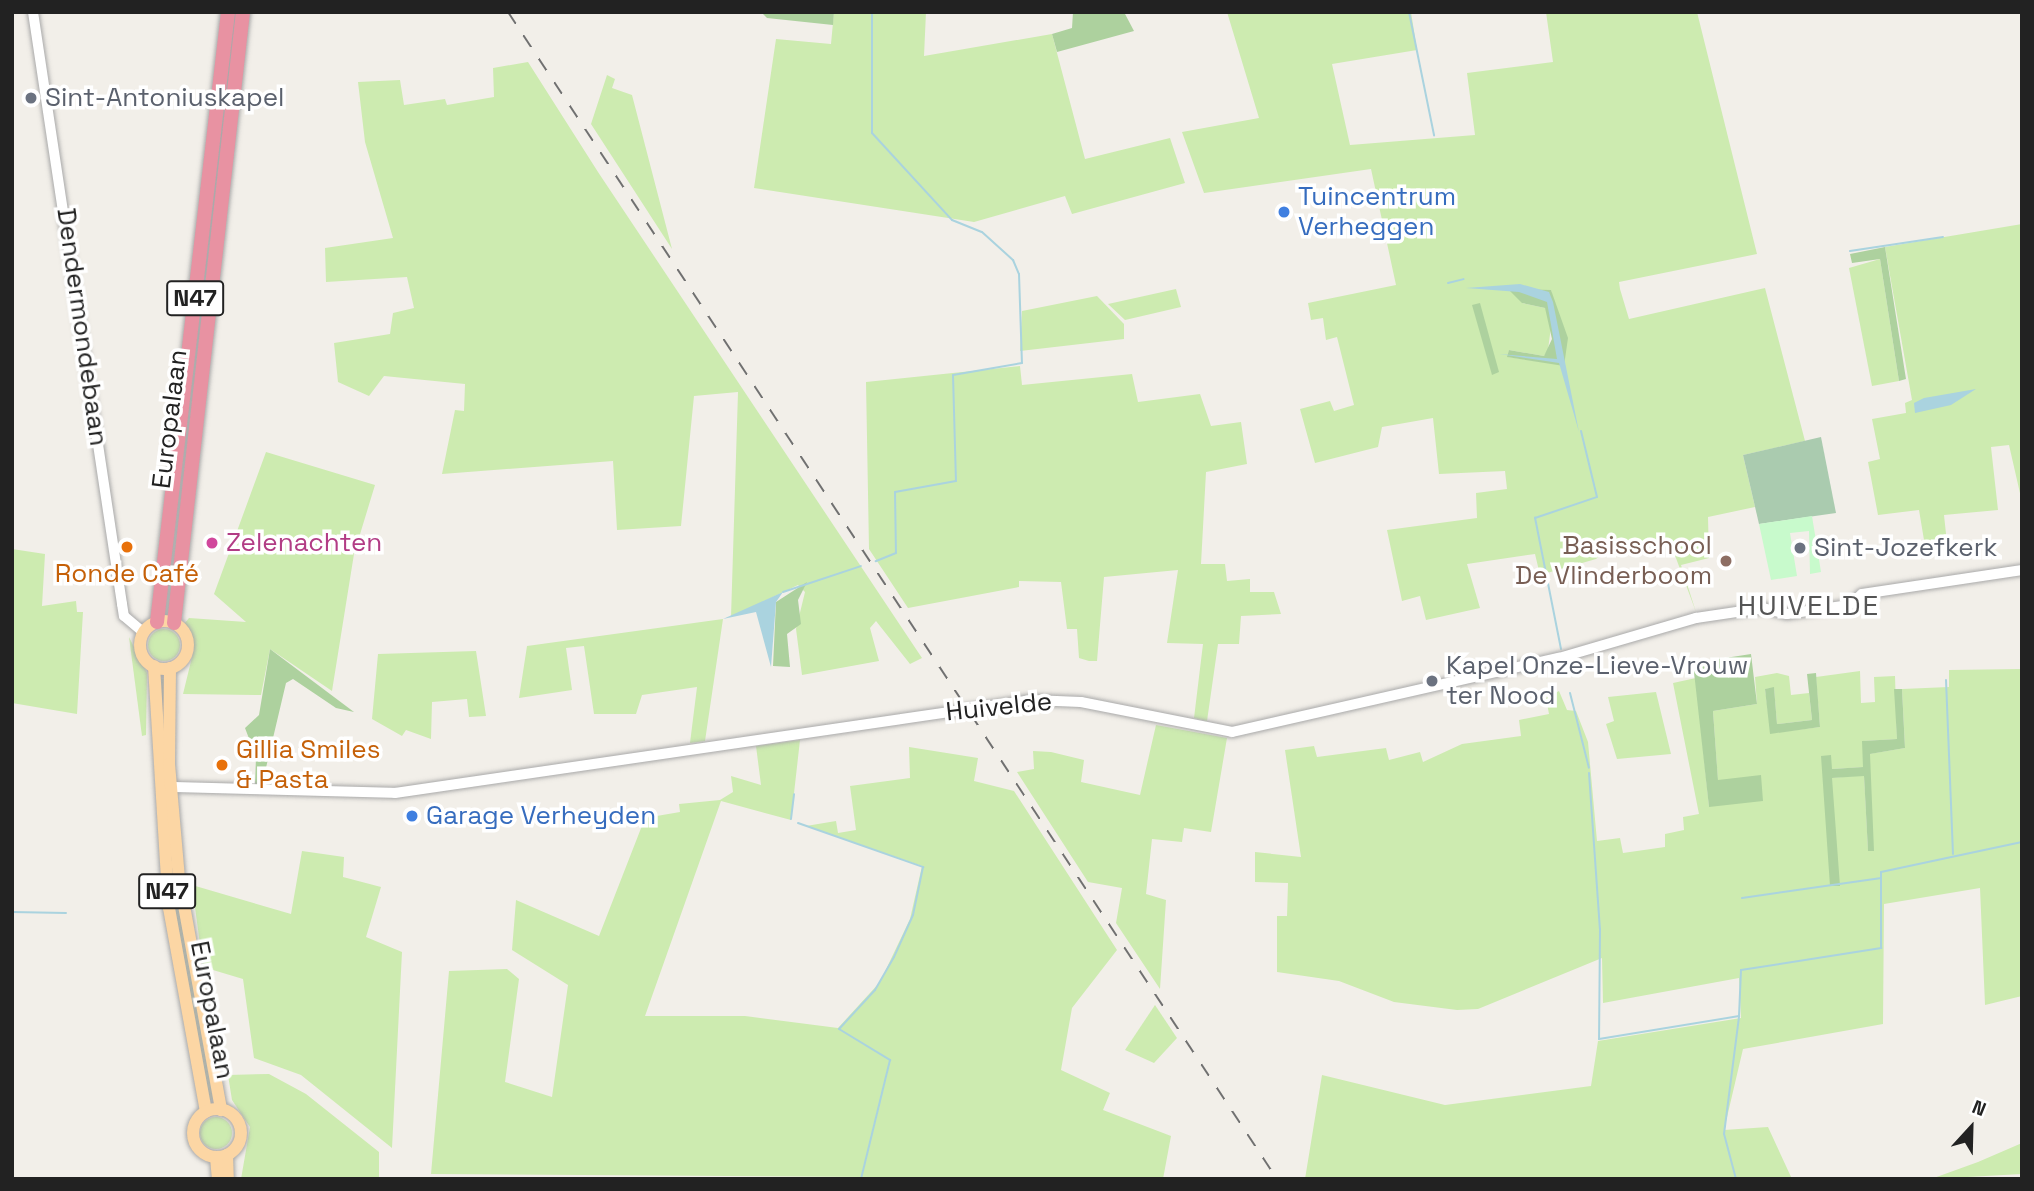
<!DOCTYPE html>
<meta charset="utf-8">
<style>
body{margin:0}
#map{position:relative;width:2034px;height:1191px;overflow:hidden;background:#f2efe9;font-family:"Space Grotesk",sans-serif}
div>[style]{position:absolute}
.grass>*{inset:0;background:#cdebb0}
.round{border-radius:50%}
.forest>*{inset:0;background:#add19e}
.cemetery>*{inset:0;background:#aacbaf}
.park>*{inset:0;background:#c8facc}
.water>*{inset:0;background:#aad3df}
.stream>*{height:2px;margin:-1px;padding:0 1px;transform-origin:1px;border-radius:1px;background:#aad3df}
.roads{filter:drop-shadow(0 0 2px #a9a9a9) drop-shadow(0 0 2px #a9a9a9)}
.minor>*{height:10px;margin:-5px;padding:0 5px;transform-origin:5px;border-radius:5px;background:#fff}
.major>*{height:12px;margin:-6px;padding:0 6px;transform-origin:6px;border-radius:6px;background:#fcd6a4}
.major>.ring{margin:-6px;padding:0;box-sizing:content-box;background:none;border:12px solid #fcd6a4;border-radius:50%}
.highway>*{height:14px;margin:-7px;padding:0 7px;transform-origin:7px;border-radius:7px;background:#e892a2}
.rail>*{height:2px;margin-top:-1px;transform-origin:0;background:repeating-linear-gradient(90deg,#707070 0 14px,transparent 0 28px)}
.dots>*{width:19px;height:19px;translate:-50% -50%;box-sizing:border-box;border:4px solid #fff;border-radius:50%}
span{translate:-50% -50%;white-space:nowrap;text-align:center;line-height:1.15;-webkit-text-stroke:7px #fff;paint-order:stroke}
.shield-label span{padding:2px 5px;background:#fff;border:2px solid;border-radius:5px;-webkit-text-stroke-width:0}
.shield-label{font-size:24px;color:#222;font-weight:700}
.worship-label{font-size:26px;color:#5b616d}
.left{translate:0 -50%;text-align:left}
.shop-label{font-size:26px;color:#366cbe}
.street-label{font-size:26px;color:#222}
.hotel-label{font-size:26px;color:#b23c85}
.education-label{font-size:26px;color:#785e54}
.right{translate:-100% -50%;text-align:right}
.food-label{font-size:26px;color:#c56008}
.neighbourhood-label{font-size:28px;color:#555;letter-spacing:2px}
.frame{position:absolute;inset:0;border:14px solid #222;pointer-events:none}
.north{position:absolute;left:1936px;top:1093px;width:70px;height:70px;-webkit-text-stroke:5px #fff;paint-order:stroke;rotate:22deg;font-size:19px;font-weight:700;line-height:28px;text-align:center;color:#222}
.north::after{content:'';display:block;margin:auto;width:24px;height:32px;background:#222;clip-path:polygon(50% 0,100% 100%,50% 72%,0 100%)}
</style>
<div id="map">
<div class="grass">
<i style="clip-path:polygon(834px 12px,926px 12px,924px 56px,1052px 34px,1085px 159px,1170px 138px,1185px 183px,1072px 214px,1065px 196px,974px 222px,754px 188px,776px 39px,831px 44px)"></i>
<i style="clip-path:polygon(evenodd,1227px 12px,1411px 12px,1417px 50px,1332px 64px,1350px 145px,1475px 135px,1467px 73px,1553px 62px,1546px 12px,1697px 12px,1757px 254px,1619px 282px,1620px 289px,1629px 319px,1765px 288px,1805px 441px,1743px 455px,1755px 507px,1708px 517px,1709px 558px,1681px 565px,1696px 612px,1670px 542px,1617px 553px,1610px 546px,1596px 559px,1540px 575px,1535px 554px,1467px 564px,1480px 608px,1426px 620px,1420px 596px,1402px 601px,1387px 530px,1477px 518px,1476px 493px,1507px 489px,1505px 471px,1439px 474px,1433px 418px,1382px 427px,1378px 447px,1315px 463px,1300px 409px,1330px 401px,1334px 411px,1354px 405px,1337px 337px,1326px 340px,1323px 318px,1311px 320px,1308px 303px,1396px 285px,1371px 169px,1204px 193px,1182px 132px,1259px 118px,1227px 12px,1551px 290px,1564px 365px,1508px 357px,1509px 350px,1544px 356px,1548px 350px,1552px 319px,1545px 308px,1522px 303px,1551px 290px)"></i>
<i style="clip-path:polygon(528px 62px,598px 172px,922px 658px,910px 664px,876px 621px,870px 628px,879px 661px,802px 675px,796px 629px,805px 592px,798px 585px,731px 617px,738px 392px,694px 396px,681px 526px,617px 530px,613px 461px,442px 474px,455px 410px,464px 411px,465px 384px,384px 376px,369px 396px,338px 382px,334px 343px,390px 334px,393px 313px,414px 308px,407px 277px,326px 282px,325px 248px,393px 238px,365px 142px,358px 82px,400px 80px,404px 105px,445px 99px,447px 105px,494px 97px,493px 68px)"></i>
<i style="clip-path:polygon(607px 75px,615px 79px,612px 88px,632px 95px,672px 249px,591px 124px)"></i>
<i style="clip-path:polygon(2022px 224px,2022px 502px,2009px 445px,1991px 447px,1998px 510px,1944px 515px,1947px 543px,1925px 546px,1919px 510px,1878px 515px,1868px 462px,1880px 459px,1872px 419px,1906px 413px,1905px 403px,1912px 400px,1885px 247px)"></i>
<i style="clip-path:polygon(1880px 259px,1899px 381px,1872px 386px,1849px 268px)"></i>
<i style="clip-path:polygon(1176px 289px,1181px 307px,1125px 320px,1108px 304px)"></i>
<i style="clip-path:polygon(1097px 296px,1124px 324px,1124px 339px,1020px 351px,1022px 311px)"></i>
<i style="clip-path:polygon(1020px 366px,1022px 385px,1132px 374px,1138px 402px,1200px 394px,1211px 426px,1241px 422px,1247px 464px,1206px 472px,1201px 564px,1225px 564px,1227px 581px,1250px 579px,1250px 592px,1274px 592px,1281px 614px,1241px 616px,1239px 644px,1218px 644px,1207px 721px,1194px 718px,1203px 644px,1167px 643px,1178px 570px,1104px 577px,1097px 661px,1089px 661px,1079px 658px,1077px 629px,1067px 629px,1061px 582px,1019px 581px,1019px 587px,908px 608px,869px 549px,866px 382px)"></i>
<i style="clip-path:polygon(266px 452px,375px 485px,354px 554px,332px 691px,270px 649px,261px 695px,183px 694px,194px 649px,184px 624px,189px 618px,246px 622px,214px 594px)"></i>
<i style="clip-path:polygon(12px 549px,45px 554px,42px 606px,76px 601px,77px 612px,83px 612px,77px 714px,12px 703px)"></i>
<i style="clip-path:polygon(723px 619px,705px 741px,690px 743px,697px 687px,642px 695px,636px 714px,594px 714px,584px 646px,566px 648px,572px 690px,519px 698px,527px 646px)"></i>
<i class="round" style="left:148px;top:629px;width:32px;height:32px"></i>
<i style="clip-path:polygon(129px 637px,147px 673px,146px 735px,142px 736px)"></i>
<i style="clip-path:polygon(476px 651px,486px 716px,469px 717px,467px 699px,432px 702px,431px 739px,406px 730px,402px 736px,372px 719px,378px 654px)"></i>
<i style="clip-path:polygon(2022px 669px,2022px 996px,1985px 1005px,1980px 888px,1884px 904px,1883px 1024px,1743px 1049px,1724px 1130px,1768px 1127px,1792px 1179px,1305px 1179px,1322px 1075px,1445px 1105px,1591px 1086px,1598px 1041px,1741px 1018px,1739px 978px,1603px 1003px,1602px 958px,1478px 1009px,1457px 1010px,1394px 1002px,1339px 981px,1277px 972px,1277px 916px,1287px 916px,1288px 883px,1255px 882px,1255px 852px,1301px 857px,1285px 750px,1314px 746px,1317px 757px,1386px 748px,1389px 760px,1420px 752px,1423px 762px,1462px 744px,1521px 736px,1519px 720px,1549px 714px,1546px 698px,1559px 691px,1567px 710px,1576px 711px,1588px 742px,1597px 841px,1620px 838px,1623px 853px,1665px 847px,1665px 834px,1684px 830px,1683px 817px,1699px 814px,1673px 683px,1696px 678px,1709px 807px,1718px 781px,1713px 711px,1757px 704px,1755px 677px,1777px 673px,1789px 676px,1791px 695px,1809px 693px,1812px 720px,1777px 724px,1774px 688px,1765px 689px,1771px 733px,1820px 727px,1816px 677px,1860px 671px,1861px 703px,1875px 702px,1874px 677px,1895px 676px,1897px 739px,1863px 741px,1864px 767px,1832px 769px,1840px 885px,1832px 778px,1864px 775px,1868px 850px,1869px 754px,1905px 748px,1902px 689px,1949px 687px,1949px 670px)"></i>
<i style="clip-path:polygon(160px 679px,165px 679px,176px 883px,214px 1099px,209px 1100px,170px 882px)"></i>
<i style="clip-path:polygon(1656px 692px,1671px 754px,1617px 759px,1606px 724px,1614px 721px,1608px 697px)"></i>
<i style="clip-path:polygon(1156px 725px,1227px 738px,1211px 832px,1184px 828px,1182px 842px,1152px 839px,1146px 894px,1166px 900px,1160px 989px,1116px 923px,1122px 888px,1088px 882px,1017px 772px,1034px 769px,1033px 751px,1051px 752px,1084px 760px,1081px 782px,1140px 795px)"></i>
<i style="clip-path:polygon(800px 740px,791px 820px,721px 801px,645px 1016px,745px 1016px,838px 1028px,880px 982px,910px 919px,922px 866px,806px 826px,836px 821px,838px 833px,856px 830px,850px 786px,910px 778px,909px 747px,978px 758px,974px 781px,1014px 791px,1117px 950px,1072px 1008px,1061px 1070px,1110px 1093px,1103px 1110px,1171px 1136px,1163px 1179px,431px 1174px,449px 971px,507px 969px,519px 979px,505px 1082px,552px 1097px,568px 985px,512px 950px,516px 900px,599px 936px,645px 818px,680px 812px,679px 804px,720px 800px,733px 792px,731px 776px,761px 785px,756px 746px)"></i>
<i style="clip-path:polygon(302px 851px,344px 857px,343px 877px,381px 887px,366px 937px,402px 952px,392px 1148px,301px 1075px,254px 1058px,243px 979px,203px 967px,192px 885px,291px 914px)"></i>
<i style="clip-path:polygon(1155px 1005px,1177px 1038px,1154px 1063px,1125px 1050px)"></i>
<i style="clip-path:polygon(269px 1074px,306px 1094px,379px 1152px,379px 1179px,241px 1179px,250px 1127px,232px 1100px,228px 1075px)"></i>
<i class="round" style="left:200px;top:1117px;width:32px;height:32px"></i>
<i style="clip-path:polygon(2022px 1143px,2022px 1174px,1931px 1179px,1978px 1162px)"></i>
</div>
<div class="forest">
<i style="clip-path:polygon(761px 12px,834px 12px,833px 25px,767px 18px)"></i>
<i style="clip-path:polygon(1073px 12px,1124px 12px,1134px 31px,1057px 52px,1052px 34px,1072px 28px)"></i>
<i style="clip-path:polygon(1885px 247px,1906px 379px,1899px 381px,1880px 259px,1852px 263px,1850px 254px)"></i>
<i style="clip-path:polygon(1508px 289px,1551px 290px,1568px 338px,1564px 366px,1507px 357px,1509px 350px,1544px 356px,1552px 339px,1545px 308px,1522px 303px)"></i>
<i style="clip-path:polygon(1480px 303px,1499px 372px,1492px 375px,1472px 305px)"></i>
<i style="clip-path:polygon(807px 582px,798px 600px,801px 624px,787px 634px,790px 667px,773px 666px,776px 602px)"></i>
<i style="clip-path:polygon(270px 649px,354px 712px,336px 708px,293px 679px,286px 683px,265px 772px,288px 786px,255px 785px,256px 757px,245px 728px,259px 715px)"></i>
<i style="clip-path:polygon(1751px 654px,1757px 704px,1713px 711px,1718px 780px,1761px 775px,1763px 801px,1709px 807px,1693px 663px)"></i>
<i style="clip-path:polygon(1816px 673px,1820px 727px,1770px 734px,1765px 689px,1774px 687px,1777px 724px,1812px 720px,1807px 674px)"></i>
<i style="clip-path:polygon(1894px 689px,1902px 689px,1905px 748px,1870px 754px,1874px 851px,1868px 851px,1864px 776px,1832px 778px,1840px 886px,1830px 886px,1821px 756px,1831px 755px,1832px 769px,1863px 767px,1862px 741px,1897px 739px)"></i>
</div>
<div class="cemetery">
<i style="clip-path:polygon(1821px 437px,1836px 513px,1759px 524px,1743px 455px)"></i>
</div>
<div class="park">
<i style="clip-path:polygon(1812px 516px,1821px 572px,1810px 574px,1809px 531px,1790px 533px,1797px 576px,1771px 580px,1759px 524px)"></i>
</div>
<div class="water">
<i style="clip-path:polygon(1520px 284px,1549px 292px,1553px 302px,1579px 432px,1559px 363px,1499px 354px,1557px 359px,1547px 302px,1519px 292px,1466px 288px)"></i>
<i style="clip-path:polygon(1976px 389px,1951px 405px,1915px 413px,1914px 403px,1924px 398px)"></i>
<i style="clip-path:polygon(783px 592px,776px 602px,771px 667px,756px 612px,723px 619px)"></i>
</div>
<div class="stream">
<i style="left:872px;top:12px;width:121px;rotate:90deg"></i>
<i style="left:872px;top:133px;width:118px;rotate:47.4deg"></i>
<i style="left:952px;top:220px;width:32px;rotate:22deg"></i>
<i style="left:982px;top:232px;width:42px;rotate:42.1deg"></i>
<i style="left:1013px;top:260px;width:15px;rotate:67deg"></i>
<i style="left:1019px;top:274px;width:89px;rotate:88.1deg"></i>
<i style="left:1022px;top:363px;width:70px;rotate:170.1deg"></i>
<i style="left:953px;top:375px;width:106px;rotate:88.4deg"></i>
<i style="left:956px;top:481px;width:62px;rotate:169.8deg"></i>
<i style="left:895px;top:492px;width:61px;rotate:89.1deg"></i>
<i style="left:896px;top:553px;width:22px;rotate:158deg"></i>
<i style="left:1409px;top:12px;width:126px;rotate:78.5deg"></i>
<i style="left:1850px;top:251px;width:94px;rotate:-8.6deg"></i>
<i style="left:1448px;top:283px;width:16px;rotate:-14deg"></i>
<i style="left:783px;top:592px;width:82px;rotate:-18.4deg"></i>
<i style="left:1561px;top:649px;width:134px;rotate:-101.2deg"></i>
<i style="left:1535px;top:518px;width:65px;rotate:-18.7deg"></i>
<i style="left:1597px;top:497px;width:68px;rotate:-103.6deg"></i>
<i style="left:1946px;top:680px;width:174px;rotate:87.7deg"></i>
<i style="left:1570px;top:693px;width:77px;rotate:75.8deg"></i>
<i style="left:1589px;top:773px;width:156px;rotate:86deg"></i>
<i style="left:1600px;top:929px;width:110px;rotate:90.5deg"></i>
<i style="left:1599px;top:1039px;width:142px;rotate:-9.3deg"></i>
<i style="left:1739px;top:1016px;width:46px;rotate:-87.5deg"></i>
<i style="left:1741px;top:970px;width:142px;rotate:-8.9deg"></i>
<i style="left:1881px;top:948px;width:76px;rotate:-90deg"></i>
<i style="left:1881px;top:872px;width:144px;rotate:-12deg"></i>
<i style="left:791px;top:819px;width:25px;rotate:-83deg"></i>
<i style="left:798px;top:823px;width:133px;rotate:19.4deg"></i>
<i style="left:923px;top:867px;width:49px;rotate:101.8deg"></i>
<i style="left:913px;top:915px;width:46px;rotate:114.3deg"></i>
<i style="left:894px;top:957px;width:38px;rotate:120deg"></i>
<i style="left:875px;top:990px;width:53px;rotate:132.7deg"></i>
<i style="left:839px;top:1029px;width:60px;rotate:31.3deg"></i>
<i style="left:890px;top:1060px;width:122px;rotate:103.7deg"></i>
<i style="left:1742px;top:898px;width:139px;rotate:-8.2deg"></i>
<i style="left:12px;top:912px;width:54px;rotate:1.1deg"></i>
<i style="left:1736px;top:1179px;width:47px;rotate:-104.9deg"></i>
<i style="left:1724px;top:1134px;width:118px;rotate:-82.7deg"></i>
</div>
<div class="roads">
<div class="minor">
<i style="left:33px;top:12px;width:599px;rotate:81.45deg"></i>
<i style="left:122px;top:604px;width:12px;rotate:81deg"></i>
<i style="left:124px;top:616px;width:26px;rotate:40deg"></i>
<i style="left:170px;top:787px;width:225px;rotate:1.5deg"></i>
<i style="left:395px;top:793px;width:644px;rotate:-8.31deg"></i>
<i style="left:1032px;top:700px;width:49px;rotate:2.3deg"></i>
<i style="left:1081px;top:702px;width:154px;rotate:11.2deg"></i>
<i style="left:1232px;top:732px;width:335px;rotate:-12.8deg"></i>
<i style="left:1559px;top:658px;width:143px;rotate:-16.3deg"></i>
<i style="left:1696px;top:618px;width:68px;rotate:-8.5deg"></i>
<i style="left:1763px;top:608px;width:25px;rotate:14deg"></i>
<i style="left:1787px;top:614px;width:63px;rotate:-8.3deg"></i>
<i style="left:1849px;top:605px;width:17px;rotate:-40deg"></i>
<i style="left:1862px;top:594px;width:162px;rotate:-8.5deg"></i>
</div>
<div class="major">
<i class="ring" style="left:140px;top:621px;width:36px;height:36px"></i>
<i style="left:154px;top:666px;width:242px;rotate:86.5deg"></i>
<i style="left:169px;top:908px;width:207px;rotate:79.7deg"></i>
<i style="left:170px;top:668px;width:96px;rotate:90.6deg"></i>
<i style="left:169px;top:764px;width:114px;rotate:85deg"></i>
<i style="left:179px;top:878px;width:236px;rotate:79.7deg"></i>
<i class="ring" style="left:193px;top:1109px;width:36px;height:36px"></i>
<i style="left:227px;top:1155px;width:24px;rotate:88deg"></i>
<i style="left:216px;top:1157px;width:22px;rotate:85deg"></i>
</div>
<div class="highway">
<i style="left:157px;top:622px;width:614px;rotate:-83.36deg"></i>
<i style="left:174px;top:623px;width:615px;rotate:-83.56deg"></i>
</div>
</div>
<div class="rail">
<i style="left:508px;top:12px;width:1398px;rotate:56.62deg"></i>
</div>
<div class="dots">
<i style="left:31px;top:98px;background:#6b7280"></i>
<i style="left:1284px;top:212px;background:#3f7fe0"></i>
<i style="left:212px;top:543px;background:#d1479c"></i>
<i style="left:127px;top:547px;background:#e8710a"></i>
<i style="left:1800px;top:548px;background:#6b7280"></i>
<i style="left:1726px;top:561px;background:#8d6e63"></i>
<i style="left:1432px;top:681px;background:#6b7280"></i>
<i style="left:222px;top:765px;background:#e8710a"></i>
<i style="left:412px;top:816px;background:#3f7fe0"></i>
</div>
<div class="shield-label">
<span style="left:195px;top:298px">N47</span>
<span style="left:167px;top:891px">N47</span>
</div>
<div class="worship-label">
<span class="left" style="left:45px;top:98px">Sint-Antoniuskapel</span>
<span class="left" style="left:1814px;top:548px">Sint-Jozefkerk</span>
<span class="left" style="left:1446px;top:681px">Kapel Onze-Lieve-Vrouw<br>ter Nood</span>
</div>
<div class="shop-label">
<span class="left" style="left:1298px;top:212px">Tuincentrum<br>Verheggen</span>
<span class="left" style="left:426px;top:816px">Garage Verheyden</span>
</div>
<div class="street-label">
<span style="left:82px;top:327px;rotate:82deg">Dendermondebaan</span>
<span style="left:170px;top:419px;rotate:-83deg">Europalaan</span>
<span style="left:999px;top:707px;rotate:-6deg">Huivelde</span>
<span style="left:212px;top:1010px;rotate:79deg">Europalaan</span>
</div>
<div class="hotel-label">
<span class="left" style="left:226px;top:543px">Zelenachten</span>
</div>
<div class="education-label">
<span class="right" style="left:1712px;top:561px">Basisschool<br>De Vlinderboom</span>
</div>
<div class="food-label">
<span style="left:127px;top:574px">Ronde Café</span>
<span class="left" style="left:236px;top:765px">Gillia Smiles<br>&amp; Pasta</span>
</div>
<div class="neighbourhood-label">
<span style="left:1809px;top:605px">HUIVELDE</span>
</div>
<div class="frame"></div>
<div class="north">N</div>
</div>
